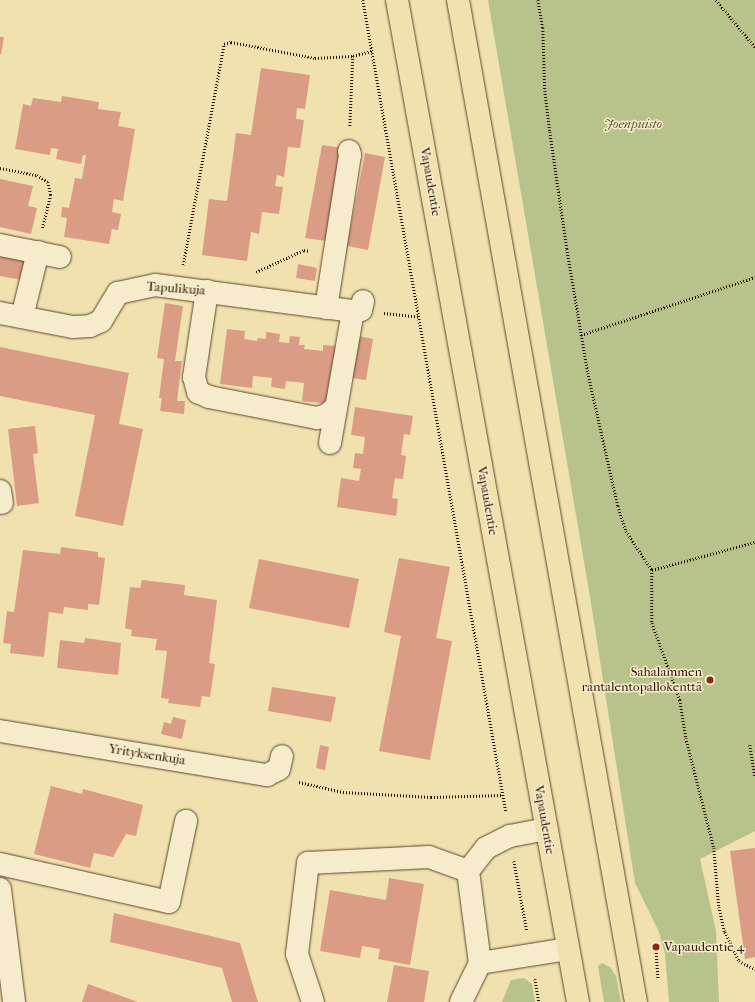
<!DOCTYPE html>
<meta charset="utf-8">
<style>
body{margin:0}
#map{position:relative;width:755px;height:1002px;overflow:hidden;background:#f1e1af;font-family:"IM FELL French Canon",serif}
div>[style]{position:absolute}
.green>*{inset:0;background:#b8c38c}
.building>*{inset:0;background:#db9c86}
.path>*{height:2.5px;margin-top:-1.25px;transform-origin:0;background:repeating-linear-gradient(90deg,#2d0f01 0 1px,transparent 0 3px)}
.roads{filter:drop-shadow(0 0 1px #5e442c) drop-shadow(0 0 1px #5e442c)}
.minor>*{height:22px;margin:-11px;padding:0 11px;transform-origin:11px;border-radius:11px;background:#f6eccb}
.major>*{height:22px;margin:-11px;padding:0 11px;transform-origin:11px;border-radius:11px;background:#f1e1af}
.dots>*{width:11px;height:11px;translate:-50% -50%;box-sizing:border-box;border:2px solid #f6eccb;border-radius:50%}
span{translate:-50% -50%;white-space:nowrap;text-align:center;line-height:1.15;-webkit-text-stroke:3px #f6eccb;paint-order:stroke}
.park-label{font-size:13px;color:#5e4e32;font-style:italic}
.street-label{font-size:13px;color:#2d0f01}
.poi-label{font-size:13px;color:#2d0f01}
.right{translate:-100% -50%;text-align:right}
.left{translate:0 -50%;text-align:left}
</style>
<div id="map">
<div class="green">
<i style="clip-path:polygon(488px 0,755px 0,755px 831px,700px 859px,716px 931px,719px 1002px,669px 1002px,665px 954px,659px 932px,635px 883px,590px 597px)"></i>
<i style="clip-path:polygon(602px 963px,610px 967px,616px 976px,621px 1002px,604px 1002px,598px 966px)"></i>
<i style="clip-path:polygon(524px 978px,532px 984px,535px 1002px,502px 1002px,511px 980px)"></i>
</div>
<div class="building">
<i style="clip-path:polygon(0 37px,4px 37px,1px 54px,0 54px)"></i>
<i style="clip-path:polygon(261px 68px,310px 75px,305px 109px,297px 108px,296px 119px,304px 120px,300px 148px,288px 147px,284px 177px,277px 175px,275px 186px,283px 187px,279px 214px,262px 212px,259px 234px,251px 232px,247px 261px,202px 255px,209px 199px,227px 201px,236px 133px,251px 135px)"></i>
<i style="clip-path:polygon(62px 96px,99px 102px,98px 109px,121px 112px,118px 126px,135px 129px,123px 201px,114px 199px,112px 212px,121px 214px,118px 230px,112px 229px,109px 244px,64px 237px,67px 218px,61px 217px,62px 207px,69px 208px,75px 178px,82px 179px,86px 155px,83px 155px,81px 164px,56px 159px,58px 149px,51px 148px,50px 155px,15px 149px,23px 104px,31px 106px,33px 98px,61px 102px)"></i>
<i style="clip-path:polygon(322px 145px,342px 148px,326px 241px,305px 238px)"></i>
<i style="clip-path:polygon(365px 153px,385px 157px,368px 250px,347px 246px)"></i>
<i style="clip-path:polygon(0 179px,33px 186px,28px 206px,37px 208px,31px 234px,0 227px)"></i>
<i style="clip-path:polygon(0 251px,27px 257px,22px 280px,0 276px)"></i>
<i style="clip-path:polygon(298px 264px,317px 268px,315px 281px,296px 278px)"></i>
<i style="clip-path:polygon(165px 303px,183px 306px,175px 361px,182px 361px,177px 401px,185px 401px,184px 414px,160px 411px,162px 398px,159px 398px,164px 359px,157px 358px)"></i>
<i style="clip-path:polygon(227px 329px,245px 331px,244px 339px,257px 341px,258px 338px,266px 339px,266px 332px,280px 334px,279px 342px,289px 343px,290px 336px,300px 337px,299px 345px,305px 345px,304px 349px,323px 351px,323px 345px,337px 346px,330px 404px,302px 401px,304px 383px,286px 381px,285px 389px,271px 387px,272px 378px,253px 376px,252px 388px,220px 384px)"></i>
<i style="clip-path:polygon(358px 336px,373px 339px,366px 380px,352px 378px)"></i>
<i style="clip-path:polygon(0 347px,129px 373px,119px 424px,143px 429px,123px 526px,75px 516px,95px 415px,0 396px)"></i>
<i style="clip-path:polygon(355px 407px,413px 416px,410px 435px,404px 434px,401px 455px,406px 456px,403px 479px,395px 478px,392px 498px,398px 499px,396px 516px,337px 507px,341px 478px,359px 481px,361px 469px,353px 468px,355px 453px,363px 454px,365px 437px,351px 435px)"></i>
<i style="clip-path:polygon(35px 426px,38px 453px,33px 454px,39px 503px,17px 506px,8px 429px)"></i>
<i style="clip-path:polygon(61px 547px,98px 552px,98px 557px,105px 558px,99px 605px,88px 604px,88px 610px,64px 607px,63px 614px,49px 612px,44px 657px,10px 653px,11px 644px,3px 643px,7px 611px,14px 612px,23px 550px,60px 554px)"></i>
<i style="clip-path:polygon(399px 558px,450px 567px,436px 638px,452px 641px,430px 760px,379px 751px,401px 636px,384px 632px)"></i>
<i style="clip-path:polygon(259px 559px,359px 579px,349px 628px,249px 608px)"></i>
<i style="clip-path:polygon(142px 580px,185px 585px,184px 595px,217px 600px,209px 663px,215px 664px,210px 697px,202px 696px,200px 707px,168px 703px,169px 699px,161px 698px,167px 651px,155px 650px,157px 639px,131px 636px,132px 630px,125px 628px,130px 587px,140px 588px)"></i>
<i style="clip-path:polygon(85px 638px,121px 643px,118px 675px,57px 668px,60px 640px,84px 643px)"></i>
<i style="clip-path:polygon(272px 687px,336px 697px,331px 722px,268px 711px)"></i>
<i style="clip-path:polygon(173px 717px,186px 720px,182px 739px,161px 734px,164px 722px,171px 724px)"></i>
<i style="clip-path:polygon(320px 745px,329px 747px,325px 770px,316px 768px)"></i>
<i style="clip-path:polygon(51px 786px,82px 794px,83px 789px,143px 805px,136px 836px,126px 834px,113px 857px,94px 853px,90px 868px,34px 854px)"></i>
<i style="clip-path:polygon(755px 848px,755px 957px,745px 959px,730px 851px)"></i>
<i style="clip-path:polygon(389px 878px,424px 884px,410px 965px,378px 959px,380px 949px,362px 946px,360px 958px,320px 951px,330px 890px,386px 900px)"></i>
<i style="clip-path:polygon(114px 913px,240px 943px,258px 1002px,232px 1002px,222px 968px,110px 942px)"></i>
<i style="clip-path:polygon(394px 965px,429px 971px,424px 1002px,387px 1002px)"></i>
<i style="clip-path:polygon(88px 984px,138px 1002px,82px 1002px)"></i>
</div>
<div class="path">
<i style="left:363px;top:0;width:824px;rotate:80.01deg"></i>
<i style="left:538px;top:0;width:28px;rotate:80deg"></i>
<i style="left:543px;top:28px;width:63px;rotate:88.2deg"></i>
<i style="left:545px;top:91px;width:41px;rotate:83deg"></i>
<i style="left:550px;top:132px;width:118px;rotate:81.7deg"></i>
<i style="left:567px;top:249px;width:126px;rotate:80.4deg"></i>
<i style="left:588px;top:373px;width:136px;rotate:77.3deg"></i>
<i style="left:618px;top:506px;width:26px;rotate:72deg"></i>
<i style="left:626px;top:531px;width:47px;rotate:56.3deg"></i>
<i style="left:652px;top:570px;width:53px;rotate:90deg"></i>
<i style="left:652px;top:623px;width:82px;rotate:70deg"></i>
<i style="left:680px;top:700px;width:38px;rotate:81deg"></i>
<i style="left:686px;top:738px;width:114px;rotate:75.7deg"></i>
<i style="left:714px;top:848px;width:59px;rotate:85.2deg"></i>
<i style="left:719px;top:907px;width:26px;rotate:77deg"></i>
<i style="left:725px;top:932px;width:32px;rotate:64deg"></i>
<i style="left:739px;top:961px;width:18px;rotate:27deg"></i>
<i style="left:716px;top:0;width:61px;rotate:50.3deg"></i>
<i style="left:353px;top:56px;width:20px;rotate:-15deg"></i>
<i style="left:0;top:168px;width:38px;rotate:11deg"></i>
<i style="left:37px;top:175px;width:13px;rotate:32deg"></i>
<i style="left:48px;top:182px;width:13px;rotate:77deg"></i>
<i style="left:51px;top:195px;width:34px;rotate:104deg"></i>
<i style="left:183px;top:265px;width:225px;rotate:-79.5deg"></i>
<i style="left:224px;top:44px;width:7px;rotate:-16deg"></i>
<i style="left:231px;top:42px;width:86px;rotate:10.8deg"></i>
<i style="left:315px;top:58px;width:38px;rotate:-3deg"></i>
<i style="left:353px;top:56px;width:71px;rotate:92.4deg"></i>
<i style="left:256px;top:272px;width:53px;rotate:-24.6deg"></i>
<i style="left:304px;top:250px;width:6px;rotate:9deg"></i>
<i style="left:384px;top:313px;width:36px;rotate:6deg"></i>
<i style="left:581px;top:335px;width:183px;rotate:-18.4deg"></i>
<i style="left:652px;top:570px;width:107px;rotate:-15.2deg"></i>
<i style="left:750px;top:745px;width:33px;rotate:81deg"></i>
<i style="left:299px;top:782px;width:45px;rotate:12.8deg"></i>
<i style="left:343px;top:792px;width:88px;rotate:3.3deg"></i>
<i style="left:431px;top:797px;width:72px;rotate:-1.6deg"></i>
<i style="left:514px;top:861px;width:71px;rotate:79.5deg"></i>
<i style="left:656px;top:947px;width:31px;rotate:86deg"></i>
<i style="left:535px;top:979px;width:23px;rotate:80deg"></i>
</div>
<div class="roads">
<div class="minor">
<i style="left:0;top:245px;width:61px;rotate:11.3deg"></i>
<i style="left:207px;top:291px;width:87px;rotate:98.6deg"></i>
<i style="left:194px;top:377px;width:16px;rotate:75deg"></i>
<i style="left:198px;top:392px;width:12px;rotate:24deg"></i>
<i style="left:209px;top:397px;width:110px;rotate:11deg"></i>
<i style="left:317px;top:418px;width:10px;rotate:-17deg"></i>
<i style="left:327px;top:415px;width:12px;rotate:-42deg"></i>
<i style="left:326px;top:308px;width:155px;rotate:-81.1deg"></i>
<i style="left:350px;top:155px;width:4px;rotate:-104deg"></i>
<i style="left:0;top:313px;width:74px;rotate:10.9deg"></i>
<i style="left:73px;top:327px;width:17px;rotate:-3deg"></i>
<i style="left:90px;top:326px;width:12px;rotate:-24deg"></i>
<i style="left:101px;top:321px;width:33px;rotate:-59deg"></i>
<i style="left:118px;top:293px;width:38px;rotate:-12deg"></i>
<i style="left:155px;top:285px;width:200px;rotate:7.5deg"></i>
<i style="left:353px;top:311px;width:8px;rotate:-7deg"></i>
<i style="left:361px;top:310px;width:9px;rotate:-77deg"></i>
<i style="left:22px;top:317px;width:67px;rotate:-76.2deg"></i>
<i style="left:330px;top:443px;width:134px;rotate:-80.1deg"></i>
<i style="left:0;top:491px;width:12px;rotate:81deg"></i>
<i style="left:0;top:731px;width:271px;rotate:9.4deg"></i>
<i style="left:267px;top:775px;width:13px;rotate:-27deg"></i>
<i style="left:279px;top:769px;width:13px;rotate:-77deg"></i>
<i style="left:0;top:864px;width:173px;rotate:12.7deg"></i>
<i style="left:169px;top:902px;width:83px;rotate:-78.1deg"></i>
<i style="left:468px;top:871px;width:29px;rotate:-52deg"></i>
<i style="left:486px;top:848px;width:27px;rotate:-27deg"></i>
<i style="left:510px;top:836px;width:37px;rotate:-11deg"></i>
<i style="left:0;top:889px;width:114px;rotate:82.9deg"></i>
<i style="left:480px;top:963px;width:88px;rotate:-9.1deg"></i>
<i style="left:313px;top:1002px;width:51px;rotate:-108.4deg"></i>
<i style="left:297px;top:954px;width:92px;rotate:-83.1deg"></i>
<i style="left:308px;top:863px;width:121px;rotate:-2.8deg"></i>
<i style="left:429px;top:857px;width:41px;rotate:19.7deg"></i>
<i style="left:468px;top:871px;width:93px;rotate:82.6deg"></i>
<i style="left:480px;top:963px;width:43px;rotate:116deg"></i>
</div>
<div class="major">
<i style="left:397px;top:0;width:1018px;rotate:79.76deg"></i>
<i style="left:458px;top:0;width:1018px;rotate:79.93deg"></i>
</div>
</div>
<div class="dots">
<i style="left:710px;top:680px;background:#8f2418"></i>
<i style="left:656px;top:947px;background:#8f2418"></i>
</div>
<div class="park-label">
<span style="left:633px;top:124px">Joenpuisto</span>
</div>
<div class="street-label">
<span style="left:430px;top:182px;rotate:80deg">Vapaudentie</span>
<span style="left:176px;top:289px;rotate:4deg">Tapulikuja</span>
<span style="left:487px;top:501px;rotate:80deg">Vapaudentie</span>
<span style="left:147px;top:755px;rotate:9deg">Yrityksenkuja</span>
<span style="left:544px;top:820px;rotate:80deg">Vapaudentie</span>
</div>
<div class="poi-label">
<span class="right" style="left:702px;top:680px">Sahalammen<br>rantalentopallokenttä</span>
<span class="left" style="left:664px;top:947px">Vapaudentie 4</span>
</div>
</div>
